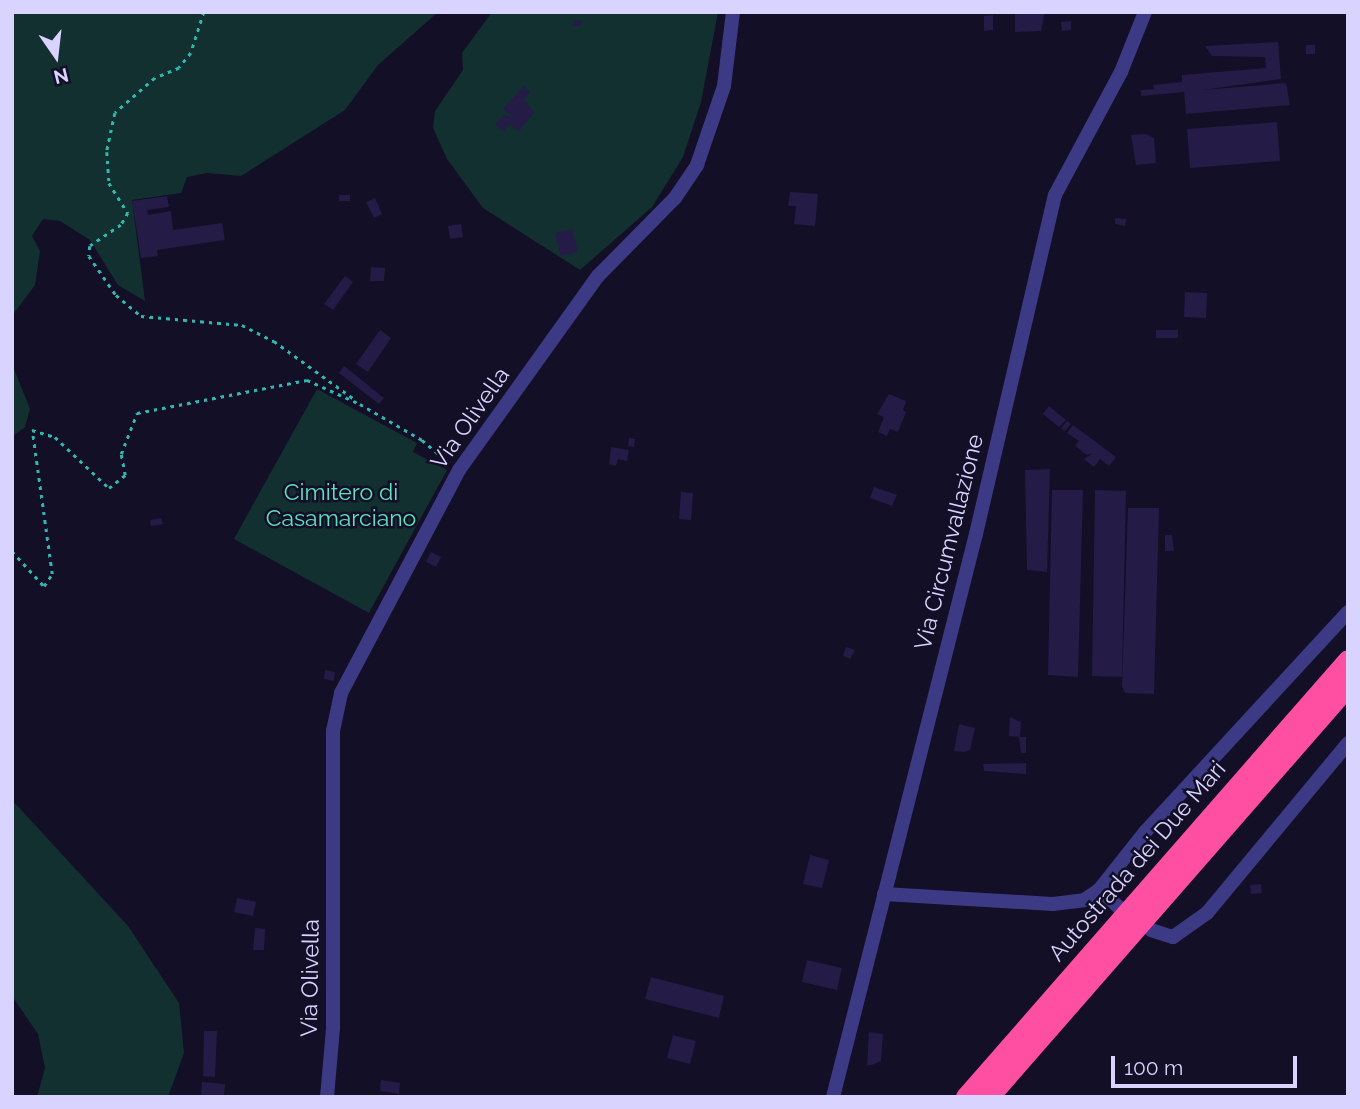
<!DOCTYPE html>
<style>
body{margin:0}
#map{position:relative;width:1360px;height:1109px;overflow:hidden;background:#130f26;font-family:Raleway,sans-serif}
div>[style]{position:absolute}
.green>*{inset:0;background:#12302f}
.building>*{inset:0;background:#241b47}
.path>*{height:2.5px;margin-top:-1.25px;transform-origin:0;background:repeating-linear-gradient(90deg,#2fb8b0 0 3.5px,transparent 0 8.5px)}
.minor>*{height:14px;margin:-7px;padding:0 7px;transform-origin:7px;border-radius:7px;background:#3d3a85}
.highway>*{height:21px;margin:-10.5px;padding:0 10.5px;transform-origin:10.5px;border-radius:10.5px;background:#ff4fa3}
span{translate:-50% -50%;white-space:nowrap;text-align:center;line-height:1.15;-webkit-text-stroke:5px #130f26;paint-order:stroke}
.street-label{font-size:23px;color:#d9d4ff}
.park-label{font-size:23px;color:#5fe0c0}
.frame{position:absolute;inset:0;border:14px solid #d9d4ff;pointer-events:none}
.north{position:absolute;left:21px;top:21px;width:70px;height:70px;-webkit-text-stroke:5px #130f26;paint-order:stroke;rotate:166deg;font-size:19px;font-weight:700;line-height:28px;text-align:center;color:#d9d4ff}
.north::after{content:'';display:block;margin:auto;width:24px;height:32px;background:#d9d4ff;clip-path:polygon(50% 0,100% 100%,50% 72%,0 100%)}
.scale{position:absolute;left:1111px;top:1056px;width:186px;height:32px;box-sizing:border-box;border:4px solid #d9d4ff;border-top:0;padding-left:9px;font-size:21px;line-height:24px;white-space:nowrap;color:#d9d4ff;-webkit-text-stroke:5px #130f26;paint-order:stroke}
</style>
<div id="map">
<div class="green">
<i style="clip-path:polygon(12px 12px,438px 12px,378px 65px,345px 110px,241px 176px,207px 173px,187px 177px,181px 193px,132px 200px,145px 301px,118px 285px,90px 240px,60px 221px,43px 219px,32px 236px,40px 251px,35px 285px,12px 316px)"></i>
<i style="clip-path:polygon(492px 12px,718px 12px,701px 102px,683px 157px,652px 207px,580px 270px,483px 208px,447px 159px,433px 128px,435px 111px,463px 70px,462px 53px)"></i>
<i style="clip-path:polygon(12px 364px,30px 409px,25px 427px,12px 437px)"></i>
<i style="clip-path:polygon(317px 389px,417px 443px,413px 452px,447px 470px,369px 613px,234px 539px)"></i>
<i style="clip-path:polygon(12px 800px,128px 926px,179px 1003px,184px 1053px,168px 1097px,37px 1097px,45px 1068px,38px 1034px,12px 996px)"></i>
</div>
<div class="building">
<i style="clip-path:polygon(1015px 12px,1045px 12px,1041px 31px,1015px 32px)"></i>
<i style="clip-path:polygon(993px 15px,993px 30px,984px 31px,984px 16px)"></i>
<i style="clip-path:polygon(573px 20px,582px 20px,581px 26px,573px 26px)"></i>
<i style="clip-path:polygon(1071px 21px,1071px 30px,1062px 31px,1061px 22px)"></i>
<i style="clip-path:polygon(1278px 42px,1281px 79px,1203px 90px,1286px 83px,1290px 105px,1186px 114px,1184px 92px,1141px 96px,1141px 90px,1154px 89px,1153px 85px,1182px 82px,1182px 75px,1266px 68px,1265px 57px,1212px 56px,1205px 46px)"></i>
<i style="clip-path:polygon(1306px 45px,1315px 45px,1315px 54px,1306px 54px)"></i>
<i style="clip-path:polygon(524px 86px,530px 92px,524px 99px,534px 113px,518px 132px,510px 124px,503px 132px,495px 124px,504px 115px,513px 117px,503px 109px)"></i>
<i style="clip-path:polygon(1277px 122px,1280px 161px,1190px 168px,1187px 129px)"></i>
<i style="clip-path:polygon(1146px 134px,1154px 138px,1156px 163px,1136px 165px,1131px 135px)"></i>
<i style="clip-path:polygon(790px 192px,818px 194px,815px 226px,794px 224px,796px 206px,788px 206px)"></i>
<i style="clip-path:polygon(339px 195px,350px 195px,350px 201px,339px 201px)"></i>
<i style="clip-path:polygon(167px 196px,169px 207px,147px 210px,148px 215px,171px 211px,173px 230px,222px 223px,225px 240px,157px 250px,158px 256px,141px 258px,132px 201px)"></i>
<i style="clip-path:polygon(375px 198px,382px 214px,374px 218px,366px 202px)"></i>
<i style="clip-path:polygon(1115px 218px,1126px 219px,1125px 226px,1115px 224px)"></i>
<i style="clip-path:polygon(461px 224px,463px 237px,450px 239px,448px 226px)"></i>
<i style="clip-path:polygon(572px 229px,578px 252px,561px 256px,555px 233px)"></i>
<i style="clip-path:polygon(371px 267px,385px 268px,384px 281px,370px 281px)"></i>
<i style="clip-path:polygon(345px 276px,353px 282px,333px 310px,324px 304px)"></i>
<i style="clip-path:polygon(1185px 292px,1207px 293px,1206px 318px,1184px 317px)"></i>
<i style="clip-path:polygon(380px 330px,391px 338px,368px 372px,356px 364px)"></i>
<i style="clip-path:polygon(1156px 330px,1178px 330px,1178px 338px,1156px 338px)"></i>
<i style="clip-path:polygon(344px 366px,384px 398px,379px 404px,339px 373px)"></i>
<i style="clip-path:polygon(889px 394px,906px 401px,903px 410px,906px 412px,898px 432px,890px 429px,887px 436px,878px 432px,884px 417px,877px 414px)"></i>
<i style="clip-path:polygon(1049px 406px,1066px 420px,1059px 427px,1043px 414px)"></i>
<i style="clip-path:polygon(1067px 421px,1071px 424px,1065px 431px,1061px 428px)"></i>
<i style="clip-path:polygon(1073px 425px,1116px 457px,1109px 466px,1100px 459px,1094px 467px,1084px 459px,1093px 453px,1087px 455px,1075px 446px,1079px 441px,1067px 433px)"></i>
<i style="clip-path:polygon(629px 438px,635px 439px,634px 447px,628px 446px)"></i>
<i style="clip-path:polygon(611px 447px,629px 450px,627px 461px,618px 459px,616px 466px,609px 464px)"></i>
<i style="clip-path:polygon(1050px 469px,1047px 572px,1027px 570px,1025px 470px)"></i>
<i style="clip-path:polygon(874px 487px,897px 495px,892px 506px,870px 498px)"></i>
<i style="clip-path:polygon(1052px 490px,1083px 490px,1078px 677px,1048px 675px)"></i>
<i style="clip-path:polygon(1095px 490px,1126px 491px,1122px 677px,1092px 676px)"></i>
<i style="clip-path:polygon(681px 492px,693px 493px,691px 520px,679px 519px)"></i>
<i style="clip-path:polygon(1128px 508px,1159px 508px,1154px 694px,1125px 693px,1122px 686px)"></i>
<i style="clip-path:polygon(161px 518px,163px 524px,151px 526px,150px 520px)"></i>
<i style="clip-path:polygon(1165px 535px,1172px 535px,1174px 551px,1165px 551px)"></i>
<i style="clip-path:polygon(431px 552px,441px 557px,436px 567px,426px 562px)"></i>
<i style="clip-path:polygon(846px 647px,855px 650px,850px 659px,843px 656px)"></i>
<i style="clip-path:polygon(325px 670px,335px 672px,334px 681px,324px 679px)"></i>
<i style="clip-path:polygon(1010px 717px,1021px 722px,1020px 737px,1009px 736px)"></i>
<i style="clip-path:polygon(959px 724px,975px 728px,970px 750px,964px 752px,954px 751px)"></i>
<i style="clip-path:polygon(1019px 737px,1026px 737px,1026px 753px,1021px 753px)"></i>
<i style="clip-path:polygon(1026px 763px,1026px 774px,984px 771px,983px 764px)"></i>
<i style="clip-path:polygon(810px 855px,829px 860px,822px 888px,803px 884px)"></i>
<i style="clip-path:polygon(1261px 884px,1262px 893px,1251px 894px,1250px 885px)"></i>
<i style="clip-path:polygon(237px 898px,256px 902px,253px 916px,234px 912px)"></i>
<i style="clip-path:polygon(255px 928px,265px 929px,264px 950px,253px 950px)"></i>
<i style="clip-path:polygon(807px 960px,842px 968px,837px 990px,802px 982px)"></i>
<i style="clip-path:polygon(651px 977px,724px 996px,719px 1018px,645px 999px)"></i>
<i style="clip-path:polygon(204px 1031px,217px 1031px,215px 1077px,203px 1076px)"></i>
<i style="clip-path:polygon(869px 1032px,883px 1034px,881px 1061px,872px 1065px,867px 1065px)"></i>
<i style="clip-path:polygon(673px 1035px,696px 1041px,690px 1064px,667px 1058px)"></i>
<i style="clip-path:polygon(381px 1080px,400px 1083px,399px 1094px,380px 1091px)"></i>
<i style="clip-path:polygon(202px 1082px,225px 1084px,224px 1097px,201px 1097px)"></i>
</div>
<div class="path">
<i style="left:204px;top:12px;width:43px;rotate:107.6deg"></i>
<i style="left:191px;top:53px;width:19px;rotate:129deg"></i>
<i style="left:179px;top:68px;width:26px;rotate:157deg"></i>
<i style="left:155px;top:78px;width:53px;rotate:138.8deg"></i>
<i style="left:115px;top:113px;width:40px;rotate:102deg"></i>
<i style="left:107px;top:152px;width:31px;rotate:86deg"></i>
<i style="left:109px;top:183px;width:36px;rotate:58deg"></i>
<i style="left:128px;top:213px;width:14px;rotate:120deg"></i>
<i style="left:121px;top:225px;width:37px;rotate:146deg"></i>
<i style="left:90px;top:246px;width:10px;rotate:96deg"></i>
<i style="left:89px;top:256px;width:47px;rotate:55.3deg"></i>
<i style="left:116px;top:295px;width:33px;rotate:40deg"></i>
<i style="left:141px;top:316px;width:101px;rotate:5.1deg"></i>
<i style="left:242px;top:325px;width:36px;rotate:27deg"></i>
<i style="left:274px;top:341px;width:99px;rotate:35.9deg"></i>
<i style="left:12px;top:551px;width:47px;rotate:47.6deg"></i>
<i style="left:44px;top:586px;width:14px;rotate:-56deg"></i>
<i style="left:52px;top:574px;width:145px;rotate:-97.9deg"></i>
<i style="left:32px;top:430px;width:24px;rotate:17deg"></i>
<i style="left:55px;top:437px;width:74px;rotate:43.4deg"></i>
<i style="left:109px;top:488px;width:21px;rotate:-39deg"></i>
<i style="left:125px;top:475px;width:21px;rotate:-101deg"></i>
<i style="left:121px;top:454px;width:44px;rotate:-68.7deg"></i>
<i style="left:137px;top:413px;width:173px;rotate:-11deg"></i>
<i style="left:307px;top:380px;width:58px;rotate:24.4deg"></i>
<i style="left:360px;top:404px;width:72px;rotate:30.1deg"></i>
<i style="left:422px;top:440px;width:34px;rotate:40deg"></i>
</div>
<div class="minor">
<i style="left:1099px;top:890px;width:28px;rotate:41deg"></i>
<i style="left:884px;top:894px;width:169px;rotate:3.4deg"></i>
<i style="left:1053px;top:904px;width:31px;rotate:-7deg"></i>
<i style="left:1084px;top:900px;width:18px;rotate:-34deg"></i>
<i style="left:1099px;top:890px;width:74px;rotate:-51.6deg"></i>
<i style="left:1145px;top:832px;width:299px;rotate:-47.3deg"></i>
<i style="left:1151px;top:930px;width:23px;rotate:18deg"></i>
<i style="left:1173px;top:937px;width:42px;rotate:-35.2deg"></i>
<i style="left:1207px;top:913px;width:221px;rotate:-50.3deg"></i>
<i style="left:327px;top:1097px;width:69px;rotate:-85deg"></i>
<i style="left:333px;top:1028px;width:297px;rotate:-90deg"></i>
<i style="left:333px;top:731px;width:39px;rotate:-78deg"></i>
<i style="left:341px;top:693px;width:252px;rotate:-62.1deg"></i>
<i style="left:459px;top:470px;width:239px;rotate:-54.4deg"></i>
<i style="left:598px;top:276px;width:110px;rotate:-45.4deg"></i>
<i style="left:675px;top:198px;width:40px;rotate:-56deg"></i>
<i style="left:697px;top:165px;width:83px;rotate:-71.1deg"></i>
<i style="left:724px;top:86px;width:75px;rotate:-83.1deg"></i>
<i style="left:833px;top:1097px;width:581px;rotate:-75.75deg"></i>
<i style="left:976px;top:534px;width:348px;rotate:-76.9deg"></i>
<i style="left:1055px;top:195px;width:140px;rotate:-61.8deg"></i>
<i style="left:1121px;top:72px;width:65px;rotate:-68.2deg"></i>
</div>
<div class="highway">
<i style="left:966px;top:1097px;width:580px;rotate:-48.84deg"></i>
<i style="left:988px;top:1097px;width:547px;rotate:-48.85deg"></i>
</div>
<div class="street-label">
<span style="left:470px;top:418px;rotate:-55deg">Via Olivella</span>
<span style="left:949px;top:542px;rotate:-76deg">Via Circumvallazione</span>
<span style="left:1137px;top:861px;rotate:-49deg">Autostrada dei Due Mari</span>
<span style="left:310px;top:978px;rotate:-89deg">Via Olivella</span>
</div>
<div class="park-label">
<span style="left:341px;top:505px">Cimitero di<br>Casamarciano</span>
</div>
<div class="frame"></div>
<div class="north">N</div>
<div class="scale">100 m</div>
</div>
